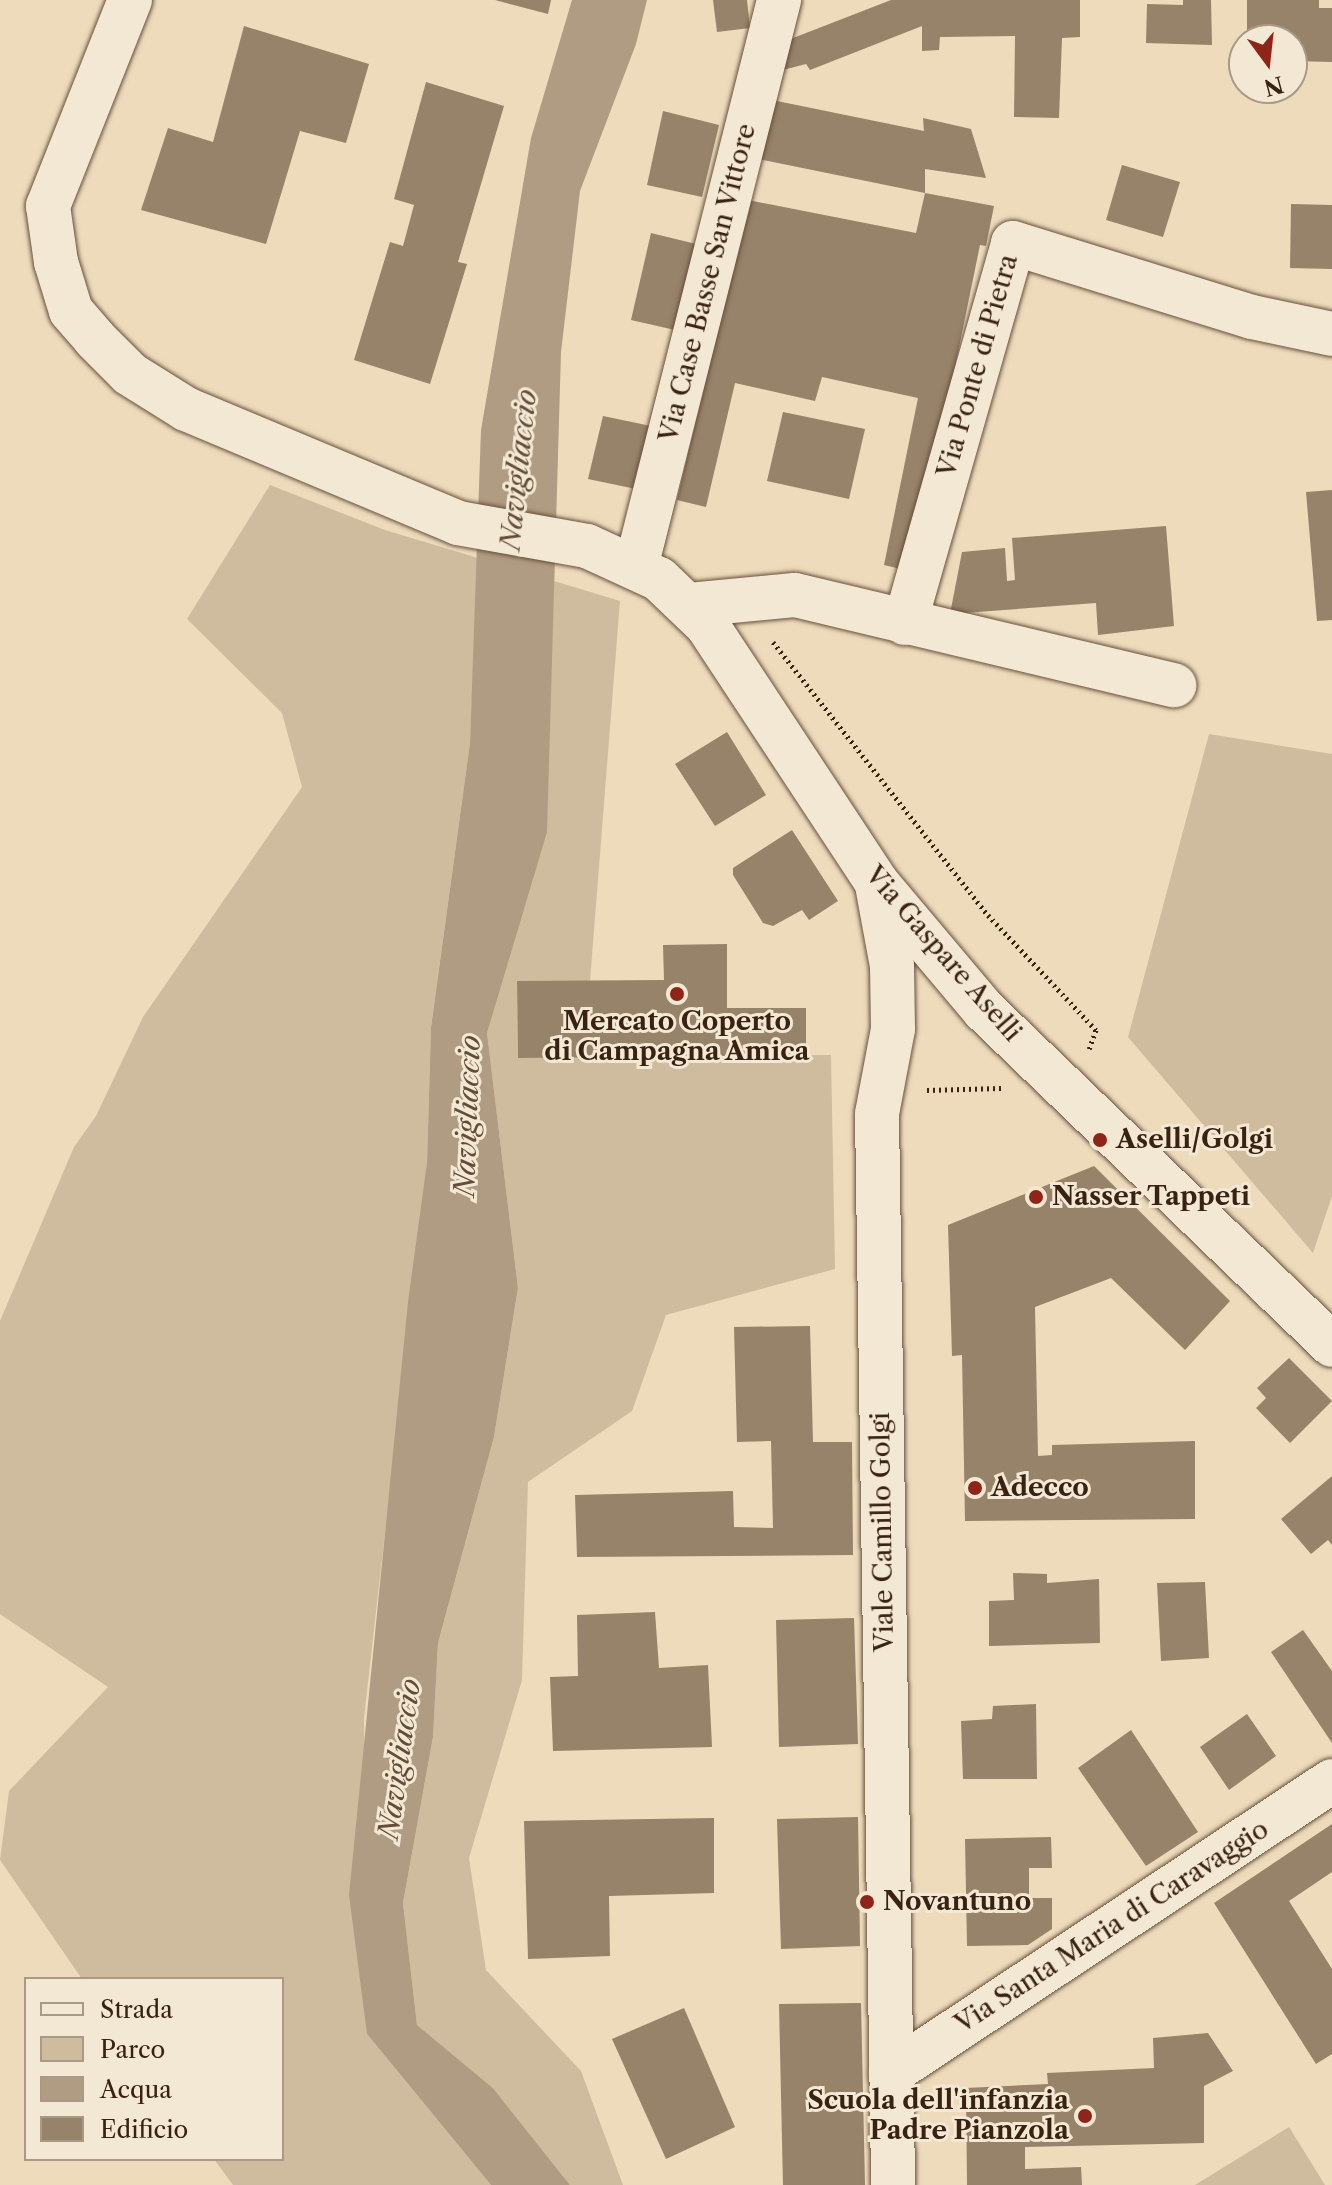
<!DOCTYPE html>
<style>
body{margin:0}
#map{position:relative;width:1332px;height:2185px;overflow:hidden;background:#eddbbc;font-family:"Libre Caslon Text",serif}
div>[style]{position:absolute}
.green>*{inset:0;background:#cfbc9f}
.water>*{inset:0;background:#b09c82}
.building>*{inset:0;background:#97826a}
.path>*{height:5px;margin-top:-2.5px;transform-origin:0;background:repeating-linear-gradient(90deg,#3a2212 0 2px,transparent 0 6px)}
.roads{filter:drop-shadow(0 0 2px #67503c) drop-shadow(0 0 2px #67503c)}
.minor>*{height:44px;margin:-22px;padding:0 22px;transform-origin:22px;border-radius:22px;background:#f3e8d3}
.dots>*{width:22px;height:22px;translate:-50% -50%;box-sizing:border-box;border:4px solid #f3e8d3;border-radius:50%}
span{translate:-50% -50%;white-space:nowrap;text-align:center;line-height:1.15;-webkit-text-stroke:6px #f3e8d3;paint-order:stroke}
.street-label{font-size:26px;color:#3a2212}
.poi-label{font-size:26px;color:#3a2212;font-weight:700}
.left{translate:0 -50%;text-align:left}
.right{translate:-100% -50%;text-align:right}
.water-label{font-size:28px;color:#634d39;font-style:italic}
.legend{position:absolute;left:24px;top:1977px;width:260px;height:184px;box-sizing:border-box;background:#f3e8d3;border:2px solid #a99986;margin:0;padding:10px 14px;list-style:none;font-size:24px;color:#3a2212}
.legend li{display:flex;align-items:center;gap:16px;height:40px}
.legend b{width:40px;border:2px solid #a99986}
.north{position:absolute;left:1228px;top:24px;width:80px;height:80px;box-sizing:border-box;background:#f3e8d3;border:2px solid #a99986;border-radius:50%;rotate:165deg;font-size:22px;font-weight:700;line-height:32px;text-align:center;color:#3a2212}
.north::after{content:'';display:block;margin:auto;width:28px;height:36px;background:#8f2418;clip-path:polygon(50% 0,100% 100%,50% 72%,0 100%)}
</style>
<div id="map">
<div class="green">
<i style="clip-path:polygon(270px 485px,385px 530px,478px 558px,470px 743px,431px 1026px,427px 1162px,364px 1718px,367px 2034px,491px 2185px,233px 2185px,214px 2159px,282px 2159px,282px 1979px,82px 1979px,0 1860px,9px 1791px,108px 1687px,0 1614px,0 1321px,74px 1147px,96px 1116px,143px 1017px,302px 787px,282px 713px,187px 619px)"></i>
<i style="clip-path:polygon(554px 581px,620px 601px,590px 981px,517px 981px,518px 1057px,831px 1055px,835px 1269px,666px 1315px,632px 1411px,528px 1482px,522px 1680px,469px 1858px,486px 1970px,581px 2071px,623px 2185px,570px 2185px,493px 2088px,417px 2025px,403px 1903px,433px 1737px,438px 1643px,494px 1437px,518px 1288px,487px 1033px,505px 964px,550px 670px)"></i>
<i style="clip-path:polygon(1209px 734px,1332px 754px,1332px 1196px,1313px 1253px,1128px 1037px)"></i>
<i style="clip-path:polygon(1289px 2127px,1325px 2185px,1195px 2185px)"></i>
</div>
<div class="water">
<i style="clip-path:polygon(572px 0,647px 0,636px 44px,580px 191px,561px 352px,547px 832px,487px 1033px,518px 1288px,494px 1437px,438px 1643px,433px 1737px,403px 1903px,417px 2025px,493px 2088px,570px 2185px,491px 2185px,367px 2034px,349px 1895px,408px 1302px,427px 1162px,431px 1027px,470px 743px,481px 430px,531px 138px)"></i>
</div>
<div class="building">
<i style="clip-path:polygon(495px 0,551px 0,548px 14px)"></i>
<i style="clip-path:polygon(713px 0,747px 0,750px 28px,717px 32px)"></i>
<i style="clip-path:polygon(891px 0,1080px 0,1080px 37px,1062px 38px,1059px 118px,1014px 117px,1015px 36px,940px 37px,939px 50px,922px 51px,922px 26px,810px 70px,806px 64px,779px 71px,788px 40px)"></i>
<i style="clip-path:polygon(1183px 0,1211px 0,1212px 45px,1146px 43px,1147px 4px,1183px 5px)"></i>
<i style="clip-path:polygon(1247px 0,1319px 0,1319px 8px,1332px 8px,1332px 62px,1292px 61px,1292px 40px,1247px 40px)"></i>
<i style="clip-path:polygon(244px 26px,369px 64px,346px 143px,300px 131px,266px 244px,141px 210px,168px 128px,213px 142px)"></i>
<i style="clip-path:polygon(426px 82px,504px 106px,458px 262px,467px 264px,430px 384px,354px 360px,390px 242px,403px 246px,414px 205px,394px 199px)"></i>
<i style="clip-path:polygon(772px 100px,924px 131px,923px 118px,971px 129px,986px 178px,925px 169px,925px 193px,758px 159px)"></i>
<i style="clip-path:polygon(663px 111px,719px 125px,702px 197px,647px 185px)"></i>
<i style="clip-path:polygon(1122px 165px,1180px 182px,1163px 237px,1106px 220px)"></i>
<i style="clip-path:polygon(925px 193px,994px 206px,986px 246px,980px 245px,913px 572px,884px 565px,918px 398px,822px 377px,815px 401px,735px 383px,706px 507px,677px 500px,748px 200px,916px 233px)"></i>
<i style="clip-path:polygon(1291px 204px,1332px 205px,1332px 269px,1290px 268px)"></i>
<i style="clip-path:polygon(651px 233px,696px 244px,675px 330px,631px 320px)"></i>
<i style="clip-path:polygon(783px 412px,865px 429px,849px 499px,767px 481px)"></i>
<i style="clip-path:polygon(603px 416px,651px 426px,636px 489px,588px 479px)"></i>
<i style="clip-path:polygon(1332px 490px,1332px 620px,1317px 621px,1306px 492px)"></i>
<i style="clip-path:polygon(1166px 526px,1174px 626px,1098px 635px,1096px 603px,950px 614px,962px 552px,1005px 548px,1007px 581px,1015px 580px,1012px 538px)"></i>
<i style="clip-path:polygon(727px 732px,766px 795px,715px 826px,675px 764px)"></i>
<i style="clip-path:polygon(792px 830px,838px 901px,809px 920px,802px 910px,773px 926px,763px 923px,733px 875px,733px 868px)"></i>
<i style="clip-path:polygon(727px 944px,727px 1008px,806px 1008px,806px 1055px,518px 1058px,517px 981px,664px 980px,663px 945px)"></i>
<i style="clip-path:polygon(1094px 1166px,1230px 1301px,1185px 1350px,1111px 1278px,1035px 1307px,1038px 1456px,1052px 1455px,1052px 1445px,1195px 1441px,1195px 1519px,965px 1521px,962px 1355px,952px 1356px,948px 1225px)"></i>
<i style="clip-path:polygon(810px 1326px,813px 1442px,852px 1442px,853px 1555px,577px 1557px,575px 1495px,733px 1491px,734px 1527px,773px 1528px,771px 1441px,737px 1442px,734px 1327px)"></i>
<i style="clip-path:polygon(1289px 1358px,1332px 1401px,1290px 1443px,1256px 1408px,1266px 1398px,1257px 1388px)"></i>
<i style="clip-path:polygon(1332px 1476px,1332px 1545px,1328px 1540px,1311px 1554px,1281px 1519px)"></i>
<i style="clip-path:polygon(1013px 1573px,1047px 1574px,1047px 1583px,1099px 1579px,1100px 1643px,989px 1646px,989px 1601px,1014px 1600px)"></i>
<i style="clip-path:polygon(1205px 1582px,1209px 1658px,1161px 1661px,1157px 1583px)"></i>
<i style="clip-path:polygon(655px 1612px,659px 1668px,708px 1665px,712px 1747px,553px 1751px,550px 1677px,578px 1676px,577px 1615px)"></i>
<i style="clip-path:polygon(854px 1618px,858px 1744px,779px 1747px,776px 1620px)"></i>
<i style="clip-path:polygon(1303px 1630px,1332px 1671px,1332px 1743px,1271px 1652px)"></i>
<i style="clip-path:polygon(1036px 1704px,1037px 1779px,963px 1779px,961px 1721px,992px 1719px,993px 1706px)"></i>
<i style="clip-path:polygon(1247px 1714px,1276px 1756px,1229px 1790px,1200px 1747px)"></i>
<i style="clip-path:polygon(1131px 1730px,1198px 1832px,1146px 1866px,1078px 1768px)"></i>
<i style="clip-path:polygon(858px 1817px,860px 1946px,781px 1949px,777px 1819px)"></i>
<i style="clip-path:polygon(714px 1818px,714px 1893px,609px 1896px,610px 1956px,528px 1959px,524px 1821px)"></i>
<i style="clip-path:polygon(1332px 1824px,1332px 1872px,1289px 1901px,1332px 1969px,1332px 2054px,1316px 2064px,1214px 1903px)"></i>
<i style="clip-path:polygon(1051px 1837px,1052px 1868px,1029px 1868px,1029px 1898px,1052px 1898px,1052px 1929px,1028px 1945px,967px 1946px,965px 1839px)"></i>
<i style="clip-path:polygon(861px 2003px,865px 2185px,783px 2185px,779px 2004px)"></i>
<i style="clip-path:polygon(684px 2008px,735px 2127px,666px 2159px,612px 2039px)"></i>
<i style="clip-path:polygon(1208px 2033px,1233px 2071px,1204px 2086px,1204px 2143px,1025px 2147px,1025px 2169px,1081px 2167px,1082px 2185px,967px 2185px,966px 2088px,1048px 2084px,1047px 2073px,1154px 2068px,1153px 2038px)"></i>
</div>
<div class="path">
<i style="left:773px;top:642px;width:347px;rotate:51.8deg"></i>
<i style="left:988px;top:915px;width:158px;rotate:46.8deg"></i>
<i style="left:1096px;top:1030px;width:20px;rotate:110deg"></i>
<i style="left:927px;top:1090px;width:74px;rotate:-1.5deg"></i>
</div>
<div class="roads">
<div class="minor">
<i style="left:130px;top:0;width:222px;rotate:111.7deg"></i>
<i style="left:48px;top:206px;width:57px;rotate:81.9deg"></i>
<i style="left:56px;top:262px;width:51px;rotate:73deg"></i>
<i style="left:71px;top:311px;width:37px;rotate:49deg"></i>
<i style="left:95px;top:339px;width:49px;rotate:45deg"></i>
<i style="left:130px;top:374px;width:66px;rotate:32deg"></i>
<i style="left:186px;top:409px;width:295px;rotate:22.7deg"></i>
<i style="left:458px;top:523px;width:131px;rotate:10.1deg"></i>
<i style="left:587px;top:546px;width:79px;rotate:24.6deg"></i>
<i style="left:659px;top:579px;width:66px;rotate:43.8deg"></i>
<i style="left:707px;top:625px;width:309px;rotate:56.6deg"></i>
<i style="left:877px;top:883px;width:166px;rotate:49.9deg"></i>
<i style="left:984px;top:1010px;width:483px;rotate:43.9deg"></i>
<i style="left:636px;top:567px;width:585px;rotate:-75.84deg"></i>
<i style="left:689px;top:605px;width:106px;rotate:-5.4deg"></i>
<i style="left:795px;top:595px;width:390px;rotate:13.4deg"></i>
<i style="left:905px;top:623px;width:395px;rotate:-74.1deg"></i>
<i style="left:1013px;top:243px;width:250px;rotate:17.2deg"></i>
<i style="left:1252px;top:317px;width:82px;rotate:12deg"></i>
<i style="left:877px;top:885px;width:82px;rotate:79.5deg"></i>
<i style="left:892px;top:966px;width:63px;rotate:89.1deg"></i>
<i style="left:893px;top:1029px;width:86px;rotate:100.7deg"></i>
<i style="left:877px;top:1114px;width:1071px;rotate:89.14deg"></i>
<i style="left:891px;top:2073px;width:529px;rotate:-33.51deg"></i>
</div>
</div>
<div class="dots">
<i style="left:677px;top:994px;background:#8f2418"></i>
<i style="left:1100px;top:1140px;background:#8f2418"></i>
<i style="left:1036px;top:1197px;background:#8f2418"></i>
<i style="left:975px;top:1488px;background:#8f2418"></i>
<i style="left:867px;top:1902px;background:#8f2418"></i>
<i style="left:1085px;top:2116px;background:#8f2418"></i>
</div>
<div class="street-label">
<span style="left:708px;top:283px;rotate:-76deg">Via Case Basse San Vittore</span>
<span style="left:978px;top:366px;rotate:-74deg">Via Ponte di Pietra</span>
<span style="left:943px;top:954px;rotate:49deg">Via Gaspare Aselli</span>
<span style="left:883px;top:1532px;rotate:-91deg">Viale Camillo Golgi</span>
<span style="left:1112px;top:1927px;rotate:-33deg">Via Santa Maria di Caravaggio</span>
</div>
<div class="poi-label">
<span style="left:677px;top:1037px">Mercato Coperto<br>di Campagna Amica</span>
<span class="left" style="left:1116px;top:1140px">Aselli/Golgi</span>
<span class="left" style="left:1052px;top:1197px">Nasser Tappeti</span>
<span class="left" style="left:991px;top:1488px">Adecco</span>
<span class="left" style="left:883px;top:1902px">Novantuno</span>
<span class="right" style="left:1069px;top:2116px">Scuola dell'infanzia<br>Padre Pianzola</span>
</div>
<div class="water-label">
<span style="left:518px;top:470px;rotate:-84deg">Navigliaccio</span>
<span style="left:467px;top:1116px;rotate:-88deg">Navigliaccio</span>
<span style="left:399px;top:1759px;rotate:-82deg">Navigliaccio</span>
</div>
<ul class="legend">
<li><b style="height:10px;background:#f3e8d3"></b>Strada</li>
<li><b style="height:22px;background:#cfbc9f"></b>Parco</li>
<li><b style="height:22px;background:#b09c82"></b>Acqua</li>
<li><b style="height:22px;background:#97826a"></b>Edificio</li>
</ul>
<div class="north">N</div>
</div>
